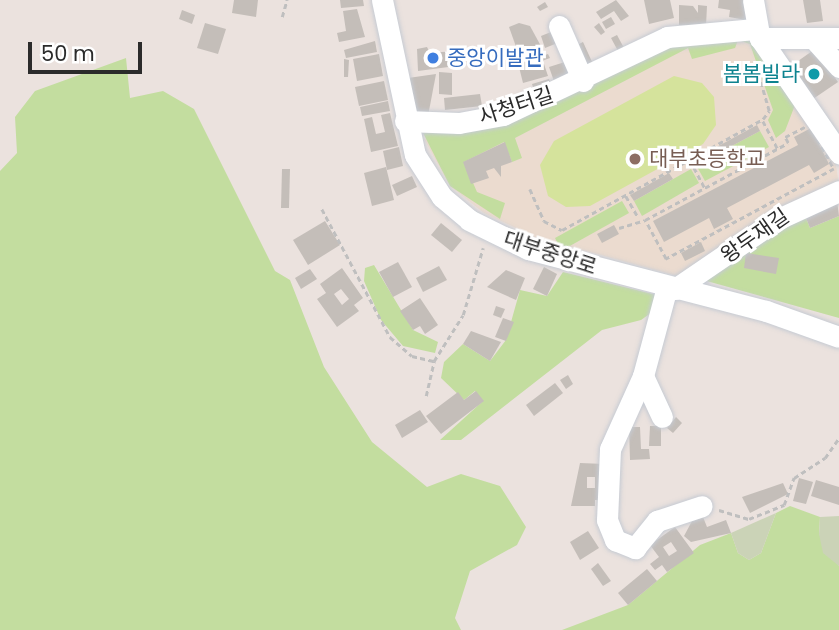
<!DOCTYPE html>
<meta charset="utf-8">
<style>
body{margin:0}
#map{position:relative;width:839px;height:630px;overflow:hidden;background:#ebe2de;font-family:Poppins,"Noto Sans KR",sans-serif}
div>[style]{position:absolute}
.education>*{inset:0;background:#ebdbcf}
.green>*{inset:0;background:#c3dd9f}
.cemetery>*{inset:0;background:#cbd3b7}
.pitch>*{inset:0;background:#d5e39c}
.building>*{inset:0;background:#c4beb9}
.path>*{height:2.5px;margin-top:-1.25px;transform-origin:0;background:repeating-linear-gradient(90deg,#bfbfbf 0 5px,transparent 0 8.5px)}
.roads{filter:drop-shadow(0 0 2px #c6cbd3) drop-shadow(0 0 2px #c6cbd3)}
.minor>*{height:21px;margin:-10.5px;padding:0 10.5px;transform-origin:10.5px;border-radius:10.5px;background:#fff}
.dots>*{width:19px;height:19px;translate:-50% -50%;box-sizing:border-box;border:4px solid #fff;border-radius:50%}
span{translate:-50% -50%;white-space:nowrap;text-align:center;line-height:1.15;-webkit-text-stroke:6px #fff;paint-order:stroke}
.shop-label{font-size:21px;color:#366cbe}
.left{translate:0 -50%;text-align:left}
.culture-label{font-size:21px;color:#0d838f}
.right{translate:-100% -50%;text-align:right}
.street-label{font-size:21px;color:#2b2b2b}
.education-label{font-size:21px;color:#785e54}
.scale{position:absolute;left:28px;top:42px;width:114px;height:32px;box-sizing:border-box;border:4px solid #2b2b2b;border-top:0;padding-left:9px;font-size:21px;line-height:24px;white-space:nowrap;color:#2b2b2b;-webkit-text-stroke:5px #fff;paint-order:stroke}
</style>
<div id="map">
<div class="education">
<i style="clip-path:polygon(746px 35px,834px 153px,839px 185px,681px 277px,535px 237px,484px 213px,450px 186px,424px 139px,643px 53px)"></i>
</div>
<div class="green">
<i style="clip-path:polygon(754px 39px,795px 105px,785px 131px,776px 138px,768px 120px,773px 110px,750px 44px,738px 40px,735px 48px,692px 59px,688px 48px,515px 138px,522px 158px,512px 162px,504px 142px,464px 162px,477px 192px,505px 203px,500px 219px,450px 186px,420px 127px,436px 129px,663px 45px)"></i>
<i style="clip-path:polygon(126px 58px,130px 98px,163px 91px,194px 109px,275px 271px,290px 280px,324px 367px,372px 442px,427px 487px,461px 474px,500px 486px,526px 527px,517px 545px,470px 571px,455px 618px,461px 630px,0 630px,0 171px,17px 153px,15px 117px,35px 91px)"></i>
<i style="clip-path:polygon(760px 131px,769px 147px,705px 181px,696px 165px)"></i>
<i style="clip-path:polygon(691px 169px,699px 183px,642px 216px,634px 201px)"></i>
<i style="clip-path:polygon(622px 201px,629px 213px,568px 247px,558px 244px,555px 238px)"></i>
<i style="clip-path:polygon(804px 213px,810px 228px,839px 216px,839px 318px,703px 280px)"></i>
<i style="clip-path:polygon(374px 265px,413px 330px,438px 342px,435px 353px,403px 346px,381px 320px,364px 281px,365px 268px)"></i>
<i style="clip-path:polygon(563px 272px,657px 295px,658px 308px,641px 320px,602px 330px,461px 440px,440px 440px,483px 401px,475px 391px,464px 400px,441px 378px,444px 362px,463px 344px,490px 361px,506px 340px,520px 290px,547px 296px)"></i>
<i style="clip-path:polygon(790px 506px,820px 517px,819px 534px,839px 566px,839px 630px,562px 630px,628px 605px,700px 545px,731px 533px,738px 553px,749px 560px,761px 553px,776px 513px)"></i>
</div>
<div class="cemetery">
<i style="clip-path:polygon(776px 513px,761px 553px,749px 560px,738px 553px,731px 533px)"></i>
<i style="clip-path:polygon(839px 516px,839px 566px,823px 553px,819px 534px,820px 517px)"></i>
</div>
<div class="pitch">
<i style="clip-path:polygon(674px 76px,702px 83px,714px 97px,716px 125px,703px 144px,590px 206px,566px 207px,548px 196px,540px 165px,554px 141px)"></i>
</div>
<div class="building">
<i style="clip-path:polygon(234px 0,258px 0,256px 17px,232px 13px)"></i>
<i style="clip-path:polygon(340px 0,363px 0,364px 6px,341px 8px)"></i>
<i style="clip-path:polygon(616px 0,629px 16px,621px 21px,614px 11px,601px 19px,596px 12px)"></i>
<i style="clip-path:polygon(644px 0,670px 0,674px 18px,649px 24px)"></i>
<i style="clip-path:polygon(719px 0,749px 0,746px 20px,729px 17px,730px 10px,718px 8px)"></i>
<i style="clip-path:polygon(803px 0,820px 0,823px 21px,807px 23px)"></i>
<i style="clip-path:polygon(545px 2px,548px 7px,540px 11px,537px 7px)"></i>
<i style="clip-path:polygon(679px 5px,693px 6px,698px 13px,698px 5px,707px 6px,706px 26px,679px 25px)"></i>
<i style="clip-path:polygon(357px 9px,365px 37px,339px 42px,337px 33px,346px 31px,343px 11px)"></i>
<i style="clip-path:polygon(182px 10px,195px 15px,192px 24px,179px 19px)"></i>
<i style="clip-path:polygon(611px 17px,615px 24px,606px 29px,602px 22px)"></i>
<i style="clip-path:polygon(205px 23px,226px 29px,218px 54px,197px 48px)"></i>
<i style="clip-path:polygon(519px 23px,530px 26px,542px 48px,519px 55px,509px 27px)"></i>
<i style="clip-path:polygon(599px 23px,605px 32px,601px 35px,594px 27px)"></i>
<i style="clip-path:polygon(556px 30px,560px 42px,545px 48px,541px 36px)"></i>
<i style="clip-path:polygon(617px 35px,624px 48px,618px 51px,611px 38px)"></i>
<i style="clip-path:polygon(375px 41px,377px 52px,346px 58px,344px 50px)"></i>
<i style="clip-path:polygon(583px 42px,593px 64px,582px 68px,573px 47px)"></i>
<i style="clip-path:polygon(427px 47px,430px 53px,454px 51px,456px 66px,418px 71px,417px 49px)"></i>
<i style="clip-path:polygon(815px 49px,838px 82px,813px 99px,791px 66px)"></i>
<i style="clip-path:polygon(379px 54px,383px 76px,357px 81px,353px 59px)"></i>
<i style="clip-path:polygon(548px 54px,550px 58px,539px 62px,537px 58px)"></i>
<i style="clip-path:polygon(344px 59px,349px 60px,348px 77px,344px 77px)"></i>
<i style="clip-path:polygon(531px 60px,533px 67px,544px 64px,548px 76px,523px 83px,518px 63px)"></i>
<i style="clip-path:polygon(568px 61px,574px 77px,555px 84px,549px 67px)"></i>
<i style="clip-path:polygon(439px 72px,452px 73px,452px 95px,439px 94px)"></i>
<i style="clip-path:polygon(436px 74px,428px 116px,415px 114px,408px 78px)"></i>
<i style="clip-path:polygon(549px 79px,553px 91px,536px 97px,532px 84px)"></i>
<i style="clip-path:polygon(384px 81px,388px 100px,359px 106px,355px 87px)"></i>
<i style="clip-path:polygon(480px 94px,482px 106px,445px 110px,444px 98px)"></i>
<i style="clip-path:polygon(388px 101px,390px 111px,362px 116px,360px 107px)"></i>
<i style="clip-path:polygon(390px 113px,398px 146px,371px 152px,364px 119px,372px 117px,376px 134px,385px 132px,381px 115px)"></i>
<i style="clip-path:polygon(757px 125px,760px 131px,696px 165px,693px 160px)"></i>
<i style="clip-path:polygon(811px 128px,829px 164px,814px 173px,809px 165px,727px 208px,733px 219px,714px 229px,709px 218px,664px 242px,653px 221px,798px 145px,794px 137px)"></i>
<i style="clip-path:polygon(505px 142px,512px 162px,501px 166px,501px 177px,494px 168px,486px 171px,489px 178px,471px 184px,463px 162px)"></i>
<i style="clip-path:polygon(399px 147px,403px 166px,387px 170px,383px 151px)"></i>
<i style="clip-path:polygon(386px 167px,394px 200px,372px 206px,364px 173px)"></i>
<i style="clip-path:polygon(282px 169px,290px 169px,289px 208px,281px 208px)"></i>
<i style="clip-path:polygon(669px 173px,673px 179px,634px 201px,630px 195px)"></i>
<i style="clip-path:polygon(412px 176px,417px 187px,397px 196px,392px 185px)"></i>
<i style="clip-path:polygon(837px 200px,839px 216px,810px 228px,804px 213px)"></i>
<i style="clip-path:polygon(325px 221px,340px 245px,308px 265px,293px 240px)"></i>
<i style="clip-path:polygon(441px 223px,462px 240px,452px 252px,431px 235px)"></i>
<i style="clip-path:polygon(614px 225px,619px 234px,602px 243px,597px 234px)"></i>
<i style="clip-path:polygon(701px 242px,705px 251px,685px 261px,681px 253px)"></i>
<i style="clip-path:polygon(746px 253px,779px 258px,776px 274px,744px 268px)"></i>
<i style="clip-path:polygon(398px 262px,412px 287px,393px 297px,379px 272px)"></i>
<i style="clip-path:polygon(439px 266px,447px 280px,423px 292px,416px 278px)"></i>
<i style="clip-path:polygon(544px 267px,557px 274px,547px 296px,533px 289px)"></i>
<i style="clip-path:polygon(evenodd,342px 268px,363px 298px,354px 305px,359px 311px,337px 327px,317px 299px,326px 293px,320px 284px,342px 268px,341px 289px,349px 299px,342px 305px,334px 294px,341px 289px)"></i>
<i style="clip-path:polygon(310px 269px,317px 279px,301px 289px,295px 278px)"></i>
<i style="clip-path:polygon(506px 270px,525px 278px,516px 300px,487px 287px)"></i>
<i style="clip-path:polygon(420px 298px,438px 325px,425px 334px,420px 326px,413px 330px,400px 311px)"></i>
<i style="clip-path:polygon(496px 306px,505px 309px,501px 318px,493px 315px)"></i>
<i style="clip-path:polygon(503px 318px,514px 322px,506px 341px,495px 337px)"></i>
<i style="clip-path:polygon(471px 331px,501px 342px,490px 361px,463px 344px)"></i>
<i style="clip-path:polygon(568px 375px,573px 384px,566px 389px,560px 380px)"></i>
<i style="clip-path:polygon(555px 383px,563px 393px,534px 416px,526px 405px)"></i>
<i style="clip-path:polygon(476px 391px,484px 401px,441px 434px,426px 416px,458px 392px,464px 400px)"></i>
<i style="clip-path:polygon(420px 410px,428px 422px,402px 438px,395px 425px)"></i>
<i style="clip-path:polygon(676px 417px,682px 423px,673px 433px,667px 428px)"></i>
<i style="clip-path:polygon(650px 426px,661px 426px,661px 446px,649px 446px)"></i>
<i style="clip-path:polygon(629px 427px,640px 427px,641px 449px,649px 449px,650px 459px,630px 460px)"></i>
<i style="clip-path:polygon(evenodd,580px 463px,605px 464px,603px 500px,595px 500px,595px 506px,571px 506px,580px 463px,587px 477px,595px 477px,595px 488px,587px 488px,587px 477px)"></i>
<i style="clip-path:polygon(799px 478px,813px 482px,806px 504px,793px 501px)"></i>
<i style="clip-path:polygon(816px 480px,839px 487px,839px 505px,811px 496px)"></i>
<i style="clip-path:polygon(783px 483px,788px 494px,750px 513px,742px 497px)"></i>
<i style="clip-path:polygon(703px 517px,707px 527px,726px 520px,731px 533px,691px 542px,684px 536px,692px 521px)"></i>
<i style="clip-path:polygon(evenodd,675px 527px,694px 553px,667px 572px,662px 565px,655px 570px,650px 564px,659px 557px,650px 545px,675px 527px,671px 542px,677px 551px,669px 556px,663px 547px,671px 542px)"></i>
<i style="clip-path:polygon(588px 531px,599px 548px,580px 560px,570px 542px)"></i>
<i style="clip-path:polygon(598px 563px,611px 581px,603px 586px,591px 569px)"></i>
<i style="clip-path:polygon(647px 569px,657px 581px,628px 605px,618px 593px)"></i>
</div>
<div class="path">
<i style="left:282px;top:17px;width:18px;rotate:-74deg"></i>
<i style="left:763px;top:121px;width:32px;rotate:62deg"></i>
<i style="left:810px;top:124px;width:51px;rotate:61.9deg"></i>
<i style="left:834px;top:169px;width:191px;rotate:151.8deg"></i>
<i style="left:666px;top:259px;width:44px;rotate:-118.3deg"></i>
<i style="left:645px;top:220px;width:162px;rotate:-28.3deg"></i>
<i style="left:788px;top:143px;width:7px;rotate:-117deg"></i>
<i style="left:785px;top:137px;width:28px;rotate:-27deg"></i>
<i style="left:690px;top:160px;width:32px;rotate:62deg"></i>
<i style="left:530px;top:189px;width:35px;rotate:66deg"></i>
<i style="left:544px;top:221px;width:20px;rotate:27deg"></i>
<i style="left:562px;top:230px;width:230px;rotate:-28.9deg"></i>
<i style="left:763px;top:119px;width:10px;rotate:-53deg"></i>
<i style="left:769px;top:111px;width:50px;rotate:-106.3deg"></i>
<i style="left:626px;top:196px;width:24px;rotate:60deg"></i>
<i style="left:322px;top:209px;width:145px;rotate:62deg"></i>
<i style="left:390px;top:337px;width:29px;rotate:41deg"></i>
<i style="left:412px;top:356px;width:23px;rotate:13deg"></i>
<i style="left:619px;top:228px;width:27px;rotate:-17deg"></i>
<i style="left:426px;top:396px;width:36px;rotate:-77deg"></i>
<i style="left:434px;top:361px;width:54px;rotate:-57.8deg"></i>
<i style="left:463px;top:315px;width:70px;rotate:-73.4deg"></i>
<i style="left:719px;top:510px;width:31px;rotate:17deg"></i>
<i style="left:749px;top:519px;width:38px;rotate:-22deg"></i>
<i style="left:784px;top:505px;width:29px;rotate:-70deg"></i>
<i style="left:794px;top:478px;width:37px;rotate:-33deg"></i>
<i style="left:825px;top:458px;width:24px;rotate:-55deg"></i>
</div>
<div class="roads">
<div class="minor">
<i style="left:382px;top:0;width:158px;rotate:78deg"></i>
<i style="left:415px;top:155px;width:50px;rotate:57.3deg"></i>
<i style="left:442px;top:197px;width:35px;rotate:40deg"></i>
<i style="left:469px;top:220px;width:66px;rotate:26.2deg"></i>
<i style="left:528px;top:249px;width:246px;rotate:14.6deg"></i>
<i style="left:766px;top:311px;width:77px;rotate:19.6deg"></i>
<i style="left:753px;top:0;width:39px;rotate:80deg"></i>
<i style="left:760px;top:38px;width:140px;rotate:55.5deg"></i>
<i style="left:559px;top:26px;width:60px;rotate:66.4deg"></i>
<i style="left:760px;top:38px;width:79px"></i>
<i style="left:814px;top:39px;width:38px;rotate:48deg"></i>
<i style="left:405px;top:121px;width:54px;rotate:2.1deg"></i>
<i style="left:459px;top:123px;width:45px;rotate:-10.3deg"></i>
<i style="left:503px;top:115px;width:182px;rotate:-25.4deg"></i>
<i style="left:667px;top:37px;width:88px;rotate:-5.2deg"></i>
<i style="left:667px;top:287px;width:92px;rotate:105.1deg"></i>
<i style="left:643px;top:376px;width:80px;rotate:114.3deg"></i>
<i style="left:610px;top:449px;width:71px;rotate:92.4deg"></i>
<i style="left:607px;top:520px;width:22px;rotate:68deg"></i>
<i style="left:615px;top:540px;width:22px;rotate:22deg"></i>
<i style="left:635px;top:548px;width:35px;rotate:-51deg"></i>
<i style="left:657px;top:521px;width:47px;rotate:-18.4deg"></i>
<i style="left:675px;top:289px;width:122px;rotate:-34.3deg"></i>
<i style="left:776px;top:220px;width:69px;rotate:-24.7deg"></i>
<i style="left:643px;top:376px;width:45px;rotate:65.1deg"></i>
</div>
</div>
<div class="dots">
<i style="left:433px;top:58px;background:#3f7fe0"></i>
<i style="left:814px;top:74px;background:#0f9aa8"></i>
<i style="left:635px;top:159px;background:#8d6e63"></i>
</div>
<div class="shop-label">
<span class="left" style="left:447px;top:58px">중앙이발관</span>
</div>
<div class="culture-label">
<span class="right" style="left:800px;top:74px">봄봄빌라</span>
</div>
<div class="street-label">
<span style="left:516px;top:106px;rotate:-18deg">사청터길</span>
<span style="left:755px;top:236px;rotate:-35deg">왕두재길</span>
<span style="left:550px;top:253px;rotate:18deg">대부중앙로</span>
</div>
<div class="education-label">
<span class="left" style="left:649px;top:159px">대부초등학교</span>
</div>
<div class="scale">50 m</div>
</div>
